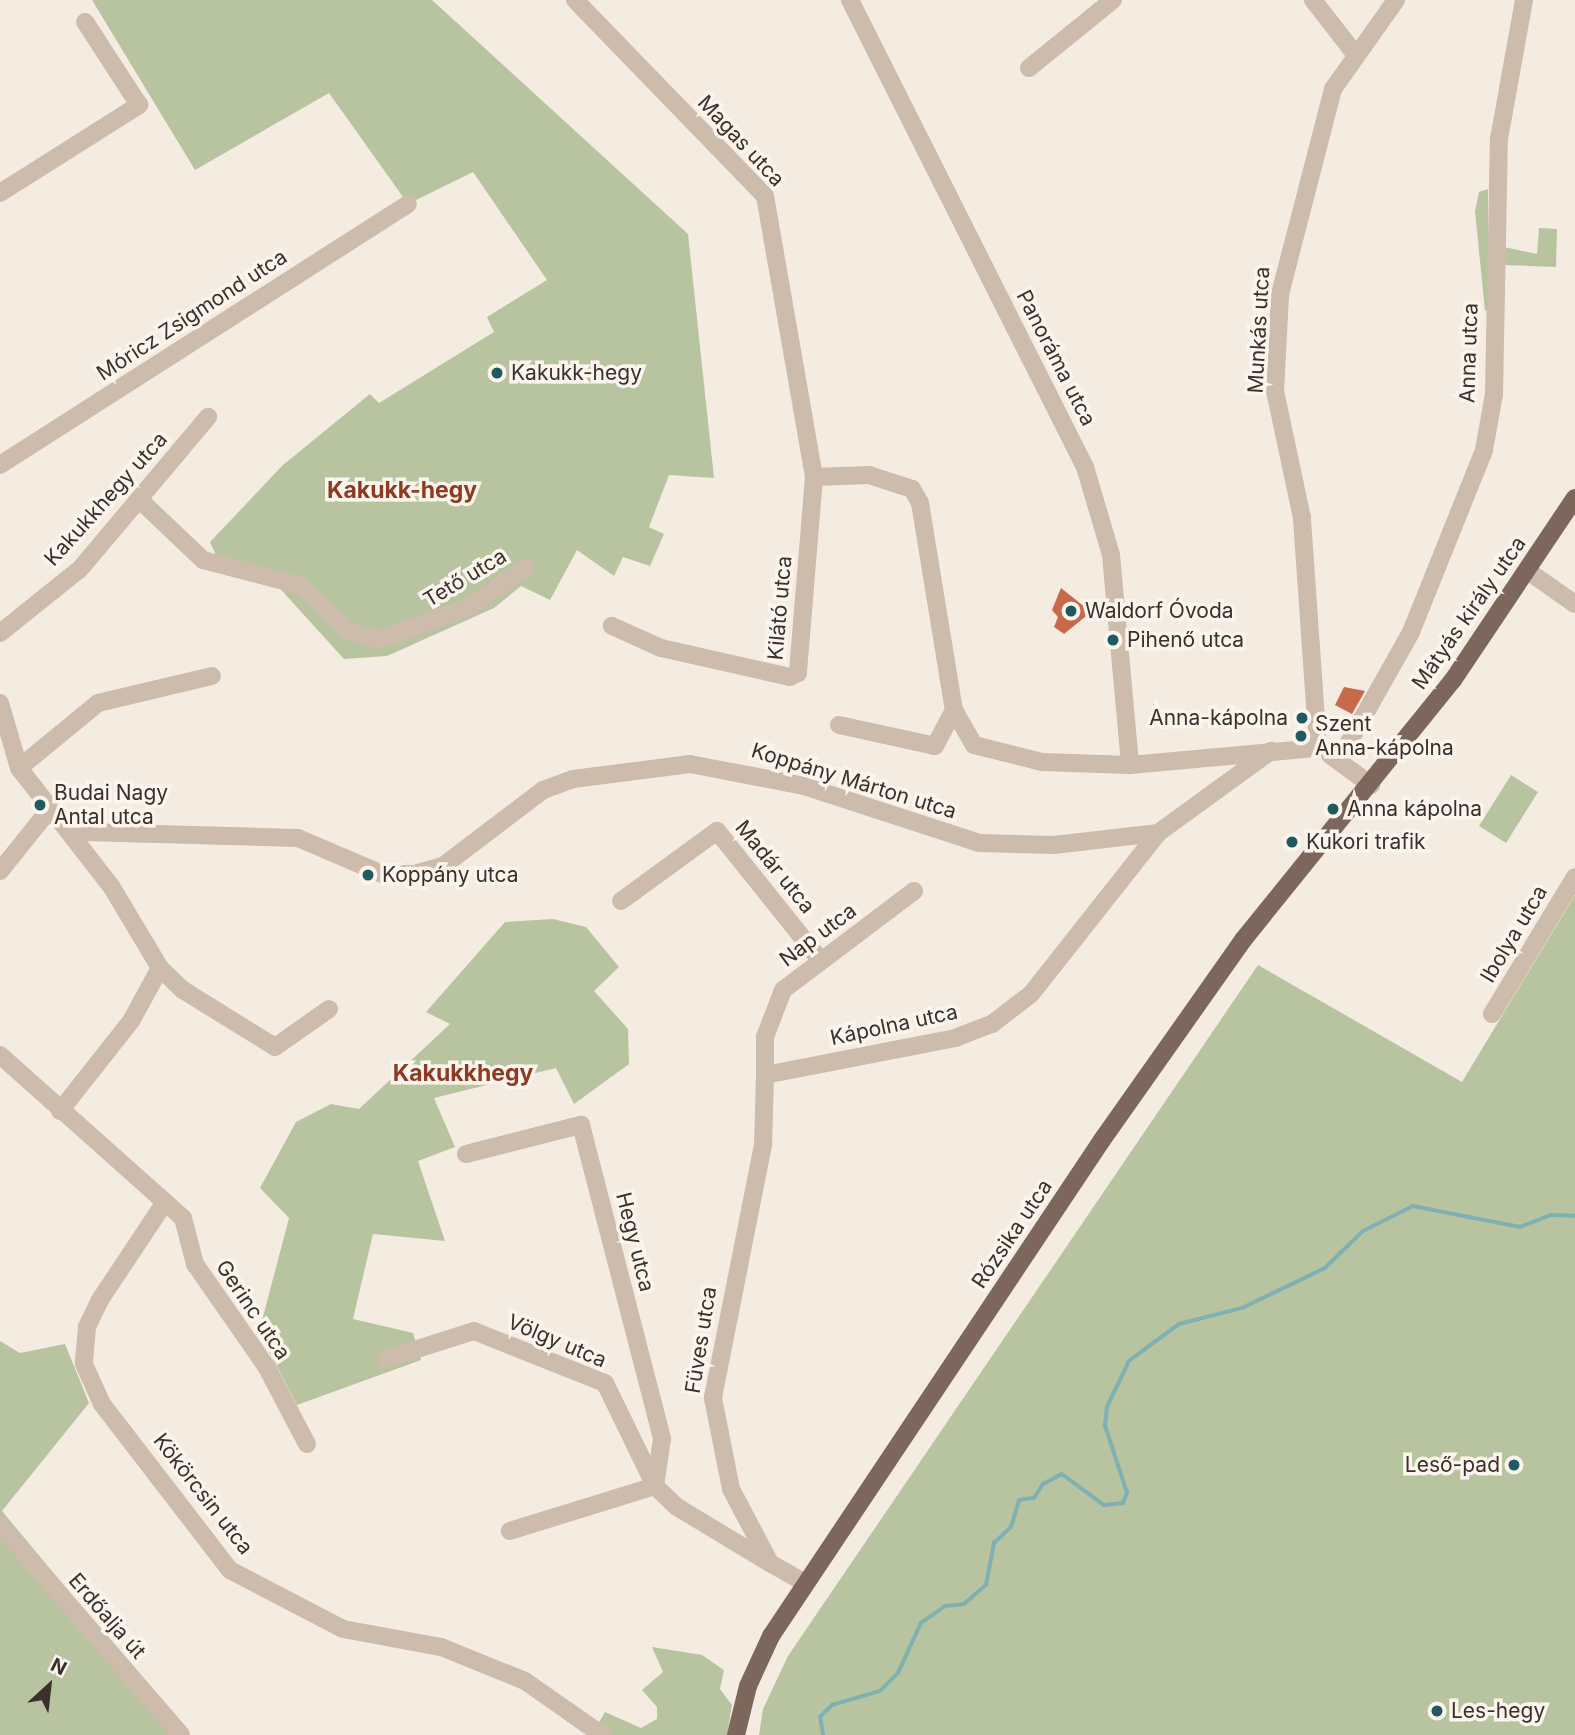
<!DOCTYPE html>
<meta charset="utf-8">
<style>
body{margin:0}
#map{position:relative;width:1575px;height:1735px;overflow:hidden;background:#f4ebe1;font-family:Inter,sans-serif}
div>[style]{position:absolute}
.green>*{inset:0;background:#b8c4a0}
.stream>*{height:3.5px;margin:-1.75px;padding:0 1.75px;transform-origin:1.75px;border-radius:1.75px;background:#7fb0b2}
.building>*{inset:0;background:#c8694b}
.minor>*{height:18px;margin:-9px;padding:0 9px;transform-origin:9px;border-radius:9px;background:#cdbbac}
.major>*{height:18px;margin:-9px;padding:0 9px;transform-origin:9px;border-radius:9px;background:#7d675c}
.dots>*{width:19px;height:19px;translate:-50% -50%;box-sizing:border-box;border:4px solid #fbf5ee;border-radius:50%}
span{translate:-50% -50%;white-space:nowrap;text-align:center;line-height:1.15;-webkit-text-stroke:7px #fbf5ee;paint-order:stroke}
.street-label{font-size:21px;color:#3b302b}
.poi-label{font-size:21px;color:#3b302b}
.left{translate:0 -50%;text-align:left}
.right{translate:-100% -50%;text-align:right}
.neighbourhood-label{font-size:23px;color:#8c3b22;font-weight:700}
.north{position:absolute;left:14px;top:1651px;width:70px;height:70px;-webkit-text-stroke:5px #fbf5ee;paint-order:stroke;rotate:27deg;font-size:19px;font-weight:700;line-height:28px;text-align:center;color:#3b302b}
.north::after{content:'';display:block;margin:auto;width:24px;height:32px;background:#3b302b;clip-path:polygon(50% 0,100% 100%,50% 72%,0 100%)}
</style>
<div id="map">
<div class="green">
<i style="clip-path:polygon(92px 0,432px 0,688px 234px,714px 478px,669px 475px,649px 527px,664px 534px,650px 566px,623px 557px,614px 576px,577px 550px,550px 600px,521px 586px,494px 608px,387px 656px,344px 659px,274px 582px,225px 575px,210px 542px,283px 465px,370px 394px,379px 403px,494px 332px,487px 317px,547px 280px,473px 172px,408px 204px,329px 93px,195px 170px)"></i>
<i style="clip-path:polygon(1488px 189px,1488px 309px,1485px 311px,1475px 211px,1479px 192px)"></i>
<i style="clip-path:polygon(1539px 228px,1557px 229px,1556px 267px,1503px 265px,1504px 247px,1537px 254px)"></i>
<i style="clip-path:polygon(1511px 775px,1538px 792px,1506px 843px,1479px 826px)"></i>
<i style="clip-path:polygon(1575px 895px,1575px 1735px,759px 1735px,763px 1709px,788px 1656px,1258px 965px,1462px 1082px)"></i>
<i style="clip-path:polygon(553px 919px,586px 927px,619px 967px,594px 991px,628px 1029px,629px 1064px,574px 1104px,556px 1068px,434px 1098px,455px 1147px,418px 1161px,445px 1241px,373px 1234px,353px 1319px,413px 1333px,421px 1360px,297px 1405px,259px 1332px,289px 1218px,260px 1188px,296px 1122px,331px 1104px,359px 1109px,450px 1024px,426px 1012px,505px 922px)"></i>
<i style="clip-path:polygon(0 1341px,20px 1353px,65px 1344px,89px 1403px,2px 1511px,188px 1735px,0 1735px)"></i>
<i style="clip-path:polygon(652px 1647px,702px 1655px,724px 1670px,720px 1689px,732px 1705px,727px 1735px,607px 1735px,598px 1724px,605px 1712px,641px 1728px,657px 1719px,657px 1707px,642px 1690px,663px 1672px)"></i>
</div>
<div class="stream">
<i style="left:823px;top:1735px;width:18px;rotate:-99deg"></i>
<i style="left:820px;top:1717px;width:17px;rotate:-45deg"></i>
<i style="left:832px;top:1705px;width:50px;rotate:-16.3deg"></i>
<i style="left:880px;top:1691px;width:25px;rotate:-45deg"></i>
<i style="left:898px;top:1673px;width:55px;rotate:-65.3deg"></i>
<i style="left:921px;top:1623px;width:29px;rotate:-35deg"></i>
<i style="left:945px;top:1606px;width:19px;rotate:-6deg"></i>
<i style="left:964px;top:1604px;width:29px;rotate:-41deg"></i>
<i style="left:986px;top:1585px;width:43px;rotate:-79.2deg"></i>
<i style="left:994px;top:1543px;width:23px;rotate:-43deg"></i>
<i style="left:1011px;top:1527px;width:28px;rotate:-73deg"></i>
<i style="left:1019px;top:1500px;width:15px;rotate:-8deg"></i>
<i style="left:1034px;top:1498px;width:17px;rotate:-57deg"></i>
<i style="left:1043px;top:1484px;width:21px;rotate:-28deg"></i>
<i style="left:1062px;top:1474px;width:52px;rotate:36.4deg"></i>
<i style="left:1104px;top:1505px;width:19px;rotate:-6deg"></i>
<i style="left:1123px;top:1503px;width:11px;rotate:-68deg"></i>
<i style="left:1127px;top:1493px;width:71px;rotate:-108.2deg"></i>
<i style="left:1105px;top:1426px;width:19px;rotate:-84deg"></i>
<i style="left:1107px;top:1407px;width:51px;rotate:-64.4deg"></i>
<i style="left:1129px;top:1361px;width:62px;rotate:-36.5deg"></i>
<i style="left:1179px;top:1324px;width:65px;rotate:-14.3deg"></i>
<i style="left:1242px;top:1308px;width:92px;rotate:-25.7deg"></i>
<i style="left:1325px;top:1268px;width:53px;rotate:-44.2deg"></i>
<i style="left:1363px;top:1231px;width:56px;rotate:-26.6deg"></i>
<i style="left:1413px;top:1206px;width:109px;rotate:11.1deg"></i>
<i style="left:1520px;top:1227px;width:33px;rotate:-21deg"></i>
<i style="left:1551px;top:1215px;width:24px;rotate:2deg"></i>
</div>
<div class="building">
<i style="clip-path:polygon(1061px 588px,1091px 612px,1064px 634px,1054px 627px,1058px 617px,1052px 610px)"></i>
<i style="clip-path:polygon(1344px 687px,1365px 691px,1352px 714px,1335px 705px)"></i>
</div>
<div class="minor">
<i style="left:575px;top:0;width:273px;rotate:45.9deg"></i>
<i style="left:765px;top:196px;width:285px;rotate:80.1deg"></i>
<i style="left:814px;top:477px;width:197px;rotate:94.7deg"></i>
<i style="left:798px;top:673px;width:9px;rotate:153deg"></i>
<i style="left:790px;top:677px;width:132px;rotate:-167.3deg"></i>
<i style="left:661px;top:648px;width:54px;rotate:-155.8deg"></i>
<i style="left:850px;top:0;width:523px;rotate:63.29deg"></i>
<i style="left:1085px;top:467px;width:92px;rotate:73.5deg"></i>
<i style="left:1111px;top:555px;width:211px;rotate:84.8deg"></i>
<i style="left:1313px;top:0;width:68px;rotate:52.1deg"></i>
<i style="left:1029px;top:68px;width:108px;rotate:-39deg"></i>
<i style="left:0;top:193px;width:165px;rotate:-32.3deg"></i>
<i style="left:139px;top:105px;width:99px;rotate:-123deg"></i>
<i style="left:0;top:465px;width:484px;rotate:-32.6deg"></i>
<i style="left:814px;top:477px;width:55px;rotate:-2.1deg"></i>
<i style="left:869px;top:475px;width:45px;rotate:18deg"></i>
<i style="left:912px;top:489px;width:16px;rotate:60deg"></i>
<i style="left:920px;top:503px;width:210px;rotate:80.7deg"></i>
<i style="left:954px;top:710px;width:40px;rotate:60.3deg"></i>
<i style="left:974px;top:745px;width:70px;rotate:14deg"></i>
<i style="left:1042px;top:762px;width:88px;rotate:2deg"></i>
<i style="left:1130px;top:765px;width:189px;rotate:-5.2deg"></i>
<i style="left:141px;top:501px;width:86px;rotate:43.6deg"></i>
<i style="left:203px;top:560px;width:99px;rotate:14.6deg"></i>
<i style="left:299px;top:585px;width:68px;rotate:42.6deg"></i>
<i style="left:349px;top:631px;width:30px;rotate:17deg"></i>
<i style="left:378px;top:640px;width:97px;rotate:-19.9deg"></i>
<i style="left:469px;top:607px;width:69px;rotate:-34.4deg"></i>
<i style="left:1528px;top:571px;width:57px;rotate:35.1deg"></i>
<i style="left:0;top:633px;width:102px;rotate:-38.7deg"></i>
<i style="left:80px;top:569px;width:199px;rotate:-49.9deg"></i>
<i style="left:0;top:703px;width:68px;rotate:73.7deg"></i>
<i style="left:19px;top:768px;width:150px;rotate:52.1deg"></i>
<i style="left:111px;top:886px;width:96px;rotate:59.1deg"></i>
<i style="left:160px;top:968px;width:32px;rotate:44deg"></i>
<i style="left:183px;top:990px;width:108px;rotate:31.8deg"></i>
<i style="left:275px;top:1047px;width:66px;rotate:-35.1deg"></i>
<i style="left:839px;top:725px;width:98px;rotate:12.3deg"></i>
<i style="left:935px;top:746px;width:41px;rotate:-62.2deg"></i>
<i style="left:1318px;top:748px;width:231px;rotate:-94deg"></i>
<i style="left:1302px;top:518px;width:130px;rotate:-102deg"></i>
<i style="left:1275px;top:391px;width:97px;rotate:-87deg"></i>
<i style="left:1280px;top:294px;width:212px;rotate:-75.5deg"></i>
<i style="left:1333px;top:89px;width:109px;rotate:-54.7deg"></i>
<i style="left:1330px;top:755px;width:51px;rotate:36.2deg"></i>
<i style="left:1339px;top:760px;width:147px;rotate:-60.6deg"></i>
<i style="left:1411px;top:632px;width:196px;rotate:-68.1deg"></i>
<i style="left:1484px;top:450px;width:57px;rotate:-79.9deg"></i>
<i style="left:1494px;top:394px;width:255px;rotate:-88.9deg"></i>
<i style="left:1499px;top:139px;width:141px;rotate:-79.8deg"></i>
<i style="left:19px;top:768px;width:102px;rotate:-39.4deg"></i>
<i style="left:98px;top:703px;width:117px;rotate:-13.3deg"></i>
<i style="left:58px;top:820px;width:29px;rotate:25deg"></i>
<i style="left:84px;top:832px;width:214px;rotate:1.6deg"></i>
<i style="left:298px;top:838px;width:91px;rotate:23.2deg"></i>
<i style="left:382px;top:874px;width:33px"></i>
<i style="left:415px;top:874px;width:29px;rotate:-16deg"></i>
<i style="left:443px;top:866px;width:126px;rotate:-37.2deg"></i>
<i style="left:543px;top:790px;width:32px;rotate:-20deg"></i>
<i style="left:573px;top:779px;width:118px;rotate:-7.3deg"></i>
<i style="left:690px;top:764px;width:116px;rotate:10.9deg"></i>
<i style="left:804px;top:786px;width:184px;rotate:18deg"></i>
<i style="left:979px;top:843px;width:75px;rotate:1.5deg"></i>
<i style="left:1054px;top:845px;width:105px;rotate:-6.6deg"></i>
<i style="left:1158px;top:833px;width:140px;rotate:-36deg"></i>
<i style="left:0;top:871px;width:78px;rotate:-51.2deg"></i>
<i style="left:914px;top:891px;width:164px;rotate:142.9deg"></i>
<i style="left:783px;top:990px;width:50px;rotate:111deg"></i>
<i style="left:765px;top:1037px;width:38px;rotate:90deg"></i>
<i style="left:765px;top:1075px;width:194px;rotate:-11deg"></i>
<i style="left:955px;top:1038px;width:40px;rotate:-21deg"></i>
<i style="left:992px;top:1024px;width:49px;rotate:-37.6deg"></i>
<i style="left:1031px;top:994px;width:205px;rotate:-51.7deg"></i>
<i style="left:621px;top:901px;width:119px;rotate:-36.1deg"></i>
<i style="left:717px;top:831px;width:166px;rotate:51.3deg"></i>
<i style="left:1492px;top:1014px;width:160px;rotate:-58.8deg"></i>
<i style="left:0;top:1055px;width:245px;rotate:41.7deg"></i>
<i style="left:183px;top:1218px;width:48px;rotate:75.4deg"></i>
<i style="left:195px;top:1264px;width:124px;rotate:55.2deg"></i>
<i style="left:266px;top:1366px;width:88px;rotate:62.3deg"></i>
<i style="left:765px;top:1075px;width:70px;rotate:91.6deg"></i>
<i style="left:763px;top:1145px;width:258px;rotate:101.2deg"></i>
<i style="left:713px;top:1398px;width:93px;rotate:78.8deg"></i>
<i style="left:731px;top:1489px;width:84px;rotate:62.2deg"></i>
<i style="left:770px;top:1563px;width:40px;rotate:29.7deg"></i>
<i style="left:60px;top:1111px;width:115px;rotate:-51.7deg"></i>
<i style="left:131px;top:1021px;width:60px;rotate:-61.3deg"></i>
<i style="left:466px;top:1154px;width:119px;rotate:-14.2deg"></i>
<i style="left:581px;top:1125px;width:324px;rotate:75.5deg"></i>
<i style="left:662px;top:1439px;width:48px;rotate:98.5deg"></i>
<i style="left:655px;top:1486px;width:152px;rotate:162.8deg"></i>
<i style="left:165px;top:1202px;width:118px;rotate:123.6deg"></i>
<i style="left:100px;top:1300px;width:30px;rotate:116deg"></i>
<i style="left:87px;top:1327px;width:37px;rotate:95deg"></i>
<i style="left:84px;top:1364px;width:44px;rotate:65.8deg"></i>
<i style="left:102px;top:1404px;width:210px;rotate:52.4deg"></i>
<i style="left:230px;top:1570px;width:127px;rotate:27.6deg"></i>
<i style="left:343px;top:1629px;width:100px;rotate:10.4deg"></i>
<i style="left:441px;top:1647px;width:91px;rotate:22deg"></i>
<i style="left:525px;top:1681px;width:94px;rotate:35deg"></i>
<i style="left:386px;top:1359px;width:92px;rotate:-17.7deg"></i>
<i style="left:474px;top:1331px;width:141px;rotate:21.7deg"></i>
<i style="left:605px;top:1383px;width:114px;rotate:64.1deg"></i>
<i style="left:655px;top:1486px;width:30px;rotate:44deg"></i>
<i style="left:677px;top:1507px;width:109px;rotate:31.1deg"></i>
<i style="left:0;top:1525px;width:277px;rotate:49.2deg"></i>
</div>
<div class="major">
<i style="left:736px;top:1735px;width:50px;rotate:-76.2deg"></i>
<i style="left:748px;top:1686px;width:55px;rotate:-65.3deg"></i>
<i style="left:771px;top:1636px;width:596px;rotate:-56.28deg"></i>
<i style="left:1102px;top:1140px;width:245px;rotate:-54.8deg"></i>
<i style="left:1243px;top:940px;width:334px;rotate:-51.1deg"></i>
<i style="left:1453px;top:680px;width:219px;rotate:-56.2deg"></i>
</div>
<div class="dots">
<i style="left:497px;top:373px;background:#1f5a5e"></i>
<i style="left:1071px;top:611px;background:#1f5a5e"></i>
<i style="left:1113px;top:640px;background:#1f5a5e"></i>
<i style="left:1302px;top:718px;background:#1f5a5e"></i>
<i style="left:1301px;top:736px;background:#1f5a5e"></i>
<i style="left:40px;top:805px;background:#1f5a5e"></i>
<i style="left:1333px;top:809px;background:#1f5a5e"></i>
<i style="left:1292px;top:842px;background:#1f5a5e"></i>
<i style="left:368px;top:875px;background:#1f5a5e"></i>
<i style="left:1514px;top:1465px;background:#1f5a5e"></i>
<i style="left:1437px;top:1711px;background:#1f5a5e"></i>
</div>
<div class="street-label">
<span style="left:741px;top:141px;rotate:47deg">Magas utca</span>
<span style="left:192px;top:315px;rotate:-33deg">Móricz Zsigmond utca</span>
<span style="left:1259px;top:330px;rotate:-87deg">Munkás utca</span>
<span style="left:1469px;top:353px;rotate:-88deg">Anna utca</span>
<span style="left:1056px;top:358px;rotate:63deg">Panoráma utca</span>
<span style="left:106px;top:499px;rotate:-48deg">Kakukkhegy utca</span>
<span style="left:465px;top:578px;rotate:-31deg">Tető utca</span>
<span style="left:780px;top:608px;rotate:-85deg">Kilátó utca</span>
<span style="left:1469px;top:613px;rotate:-55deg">Mátyás király utca</span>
<span style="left:854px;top:781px;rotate:17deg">Koppány Márton utca</span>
<span style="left:775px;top:867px;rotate:51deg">Madár utca</span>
<span style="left:1514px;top:934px;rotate:-59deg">Ibolya utca</span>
<span style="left:818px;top:935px;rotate:-37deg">Nap utca</span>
<span style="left:894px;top:1025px;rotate:-12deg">Kápolna utca</span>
<span style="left:1012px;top:1234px;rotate:-56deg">Rózsika utca</span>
<span style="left:635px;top:1242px;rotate:76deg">Hegy utca</span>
<span style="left:253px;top:1310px;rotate:56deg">Gerinc utca</span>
<span style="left:701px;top:1340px;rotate:-81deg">Füves utca</span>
<span style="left:557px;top:1341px;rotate:23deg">Völgy utca</span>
<span style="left:203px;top:1494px;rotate:52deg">Kökörcsin utca</span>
<span style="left:107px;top:1616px;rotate:49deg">Erdőalja út</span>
</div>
<div class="poi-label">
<span class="left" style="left:511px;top:373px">Kakukk-hegy</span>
<span class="left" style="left:1085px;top:611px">Waldorf Óvoda</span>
<span class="left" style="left:1127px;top:640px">Pihenő utca</span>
<span class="right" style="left:1288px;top:718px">Anna-kápolna</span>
<span class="left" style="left:1315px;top:736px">Szent<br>Anna-kápolna</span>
<span class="left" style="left:54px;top:805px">Budai Nagy<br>Antal utca</span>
<span class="left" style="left:1347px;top:809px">Anna kápolna</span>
<span class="left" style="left:1306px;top:842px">Kukori trafik</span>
<span class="left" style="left:382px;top:875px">Koppány utca</span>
<span class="right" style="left:1500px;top:1465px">Leső-pad</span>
<span class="left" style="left:1451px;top:1711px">Les-hegy</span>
</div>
<div class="neighbourhood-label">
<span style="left:402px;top:490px">Kakukk-hegy</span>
<span style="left:463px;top:1073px">Kakukkhegy</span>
</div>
<div class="north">N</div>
</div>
